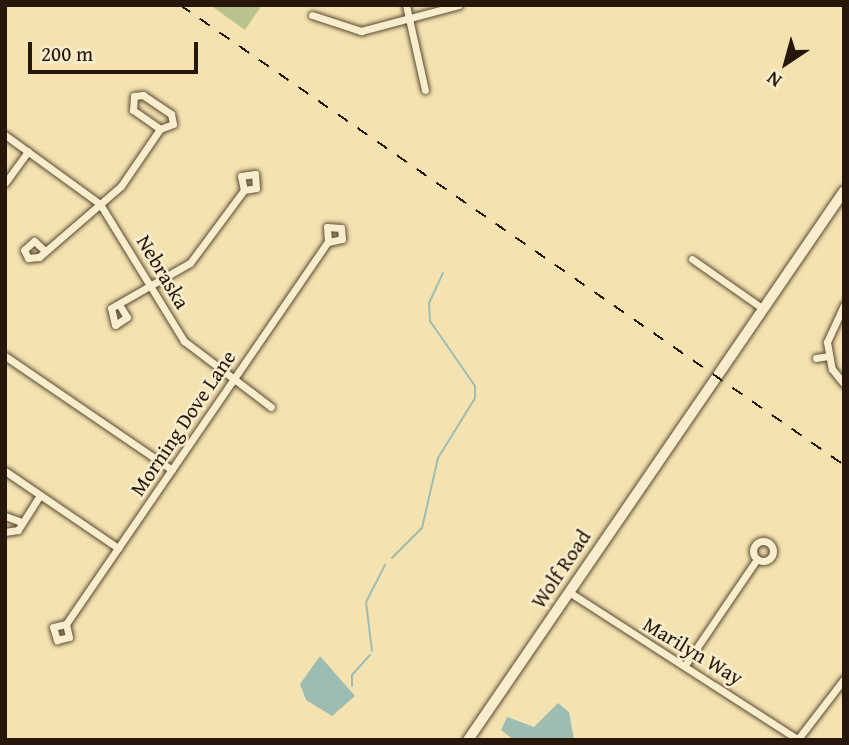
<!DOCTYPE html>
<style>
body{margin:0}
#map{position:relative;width:849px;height:745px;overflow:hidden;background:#f4e3b0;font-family:"Gentium Book Plus",serif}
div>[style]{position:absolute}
.green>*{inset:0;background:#b9c48d}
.water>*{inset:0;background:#9dbdb2}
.stream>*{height:2px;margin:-1px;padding:0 1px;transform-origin:1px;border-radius:1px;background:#9dbdb2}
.roads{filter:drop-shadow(0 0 2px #5a4934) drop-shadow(0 0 2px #5a4934)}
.minor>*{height:7px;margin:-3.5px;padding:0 3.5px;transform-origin:3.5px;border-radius:3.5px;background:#f8edcc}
.minor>.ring{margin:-3.5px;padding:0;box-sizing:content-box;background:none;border:7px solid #f8edcc;border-radius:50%}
.secondary>*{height:10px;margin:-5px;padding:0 5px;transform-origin:5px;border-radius:5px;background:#f8edcc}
.rail>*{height:2px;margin-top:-1px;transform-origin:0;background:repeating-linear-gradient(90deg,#27160a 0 12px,transparent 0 24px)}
span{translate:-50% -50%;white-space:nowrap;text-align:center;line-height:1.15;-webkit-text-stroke:5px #f8edcc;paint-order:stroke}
.street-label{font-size:21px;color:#27160a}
.frame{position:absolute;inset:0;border:7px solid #27160a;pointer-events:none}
.north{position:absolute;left:751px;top:28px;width:70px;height:70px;-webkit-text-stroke:5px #f8edcc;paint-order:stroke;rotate:216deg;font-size:19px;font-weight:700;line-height:28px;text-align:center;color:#27160a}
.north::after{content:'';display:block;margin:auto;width:24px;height:32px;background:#27160a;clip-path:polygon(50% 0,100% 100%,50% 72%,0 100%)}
.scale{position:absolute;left:28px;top:42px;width:170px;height:32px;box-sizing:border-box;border:4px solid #27160a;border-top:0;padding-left:9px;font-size:21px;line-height:24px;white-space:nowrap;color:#27160a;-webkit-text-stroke:5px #f8edcc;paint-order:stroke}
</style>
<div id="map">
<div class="green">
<i style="clip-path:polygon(210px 5px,262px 5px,245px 30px)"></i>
</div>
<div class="water">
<i style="clip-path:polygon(320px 656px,355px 696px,332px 716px,306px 700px,300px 684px)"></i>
<i style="clip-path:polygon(558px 703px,569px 712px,574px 740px,514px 740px,501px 730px,507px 717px,534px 727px)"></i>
</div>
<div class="stream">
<i style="left:392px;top:558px;width:42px;rotate:-45deg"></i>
<i style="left:422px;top:528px;width:72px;rotate:-77.1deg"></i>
<i style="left:438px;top:458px;width:70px;rotate:-58.3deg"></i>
<i style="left:475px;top:398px;width:12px;rotate:-90deg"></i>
<i style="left:475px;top:386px;width:79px;rotate:-124.7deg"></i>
<i style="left:430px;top:321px;width:18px;rotate:-93deg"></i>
<i style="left:429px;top:303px;width:33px;rotate:-65deg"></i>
<i style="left:372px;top:651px;width:49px;rotate:-97deg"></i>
<i style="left:366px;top:602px;width:42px;rotate:-62.8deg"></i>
<i style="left:352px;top:686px;width:11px;rotate:-90deg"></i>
<i style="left:352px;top:675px;width:27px;rotate:-48deg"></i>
</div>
<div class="roads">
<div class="minor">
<i style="left:406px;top:5px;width:87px;rotate:77.4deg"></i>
<i style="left:312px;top:15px;width:52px;rotate:18.1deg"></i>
<i style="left:361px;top:31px;width:101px;rotate:-14.9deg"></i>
<i style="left:5px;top:135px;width:117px;rotate:36deg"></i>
<i style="left:100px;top:204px;width:161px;rotate:58.5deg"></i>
<i style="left:184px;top:341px;width:109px;rotate:37.2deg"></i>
<i style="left:5px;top:183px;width:39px;rotate:-54deg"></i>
<i style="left:43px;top:249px;width:12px;rotate:-138deg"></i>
<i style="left:34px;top:241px;width:13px;rotate:138deg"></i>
<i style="left:24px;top:250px;width:9px;rotate:63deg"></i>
<i style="left:28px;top:258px;width:11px;rotate:-5deg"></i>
<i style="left:39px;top:257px;width:108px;rotate:-40.9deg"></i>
<i style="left:121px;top:186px;width:69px;rotate:-55.6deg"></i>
<i style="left:160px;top:129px;width:14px;rotate:-21deg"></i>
<i style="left:173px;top:124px;width:10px;rotate:-101deg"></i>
<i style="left:171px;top:114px;width:34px;rotate:-146deg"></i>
<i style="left:143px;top:95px;width:9px;rotate:174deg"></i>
<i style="left:134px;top:96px;width:14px;rotate:94deg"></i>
<i style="left:133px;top:110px;width:33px;rotate:35deg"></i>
<i style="left:692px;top:259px;width:85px;rotate:35deg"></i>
<i style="left:844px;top:305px;width:41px;rotate:114.7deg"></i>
<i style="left:827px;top:342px;width:27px;rotate:80deg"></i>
<i style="left:832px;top:369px;width:19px;rotate:51deg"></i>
<i style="left:120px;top:306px;width:13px;rotate:58deg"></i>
<i style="left:127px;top:317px;width:14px;rotate:146deg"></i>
<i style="left:115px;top:325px;width:17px;rotate:-103deg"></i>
<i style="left:111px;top:308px;width:91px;rotate:-29.7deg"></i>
<i style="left:190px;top:263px;width:91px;rotate:-53.5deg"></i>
<i style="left:244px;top:190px;width:12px;rotate:-9deg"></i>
<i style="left:256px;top:188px;width:14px;rotate:-94deg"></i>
<i style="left:255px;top:174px;width:14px;rotate:172deg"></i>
<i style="left:241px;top:176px;width:14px;rotate:78deg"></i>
<i style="left:5px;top:356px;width:202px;rotate:34.3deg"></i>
<i style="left:816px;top:358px;width:12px;rotate:-9deg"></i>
<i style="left:5px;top:471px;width:137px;rotate:34.3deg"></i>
<i style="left:5px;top:516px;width:15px;rotate:20deg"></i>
<i style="left:5px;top:532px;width:13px;rotate:-9deg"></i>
<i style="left:18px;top:530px;width:41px;rotate:-57.8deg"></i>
<i class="ring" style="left:753px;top:541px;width:13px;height:13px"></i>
<i style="left:569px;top:592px;width:274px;rotate:32.8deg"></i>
<i style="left:66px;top:624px;width:13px;rotate:167deg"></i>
<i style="left:53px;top:627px;width:14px;rotate:73deg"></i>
<i style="left:57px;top:640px;width:12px;rotate:-14deg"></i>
<i style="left:69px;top:637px;width:13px;rotate:-103deg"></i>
<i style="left:66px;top:624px;width:463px;rotate:-55.6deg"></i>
<i style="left:328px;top:242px;width:14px;rotate:-12deg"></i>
<i style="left:342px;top:239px;width:11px;rotate:-95deg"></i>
<i style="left:341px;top:228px;width:14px;rotate:-176deg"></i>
<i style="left:327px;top:227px;width:15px;rotate:86deg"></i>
<i style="left:685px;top:665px;width:128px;rotate:-55.8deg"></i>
<i style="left:798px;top:739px;width:76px;rotate:-52.5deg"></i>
</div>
<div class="secondary">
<i style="left:468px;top:740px;width:665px;rotate:-55.59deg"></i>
</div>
</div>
<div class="rail">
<i style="left:180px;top:5px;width:808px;rotate:34.71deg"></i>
</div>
<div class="street-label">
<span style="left:163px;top:272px;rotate:59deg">Nebraska</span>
<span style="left:183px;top:423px;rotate:-56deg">Morning Dove Lane</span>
<span style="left:561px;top:569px;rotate:-56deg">Wolf Road</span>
<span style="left:693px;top:651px;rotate:31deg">Marilyn Way</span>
</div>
<div class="frame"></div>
<div class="north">N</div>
<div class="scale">200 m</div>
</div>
